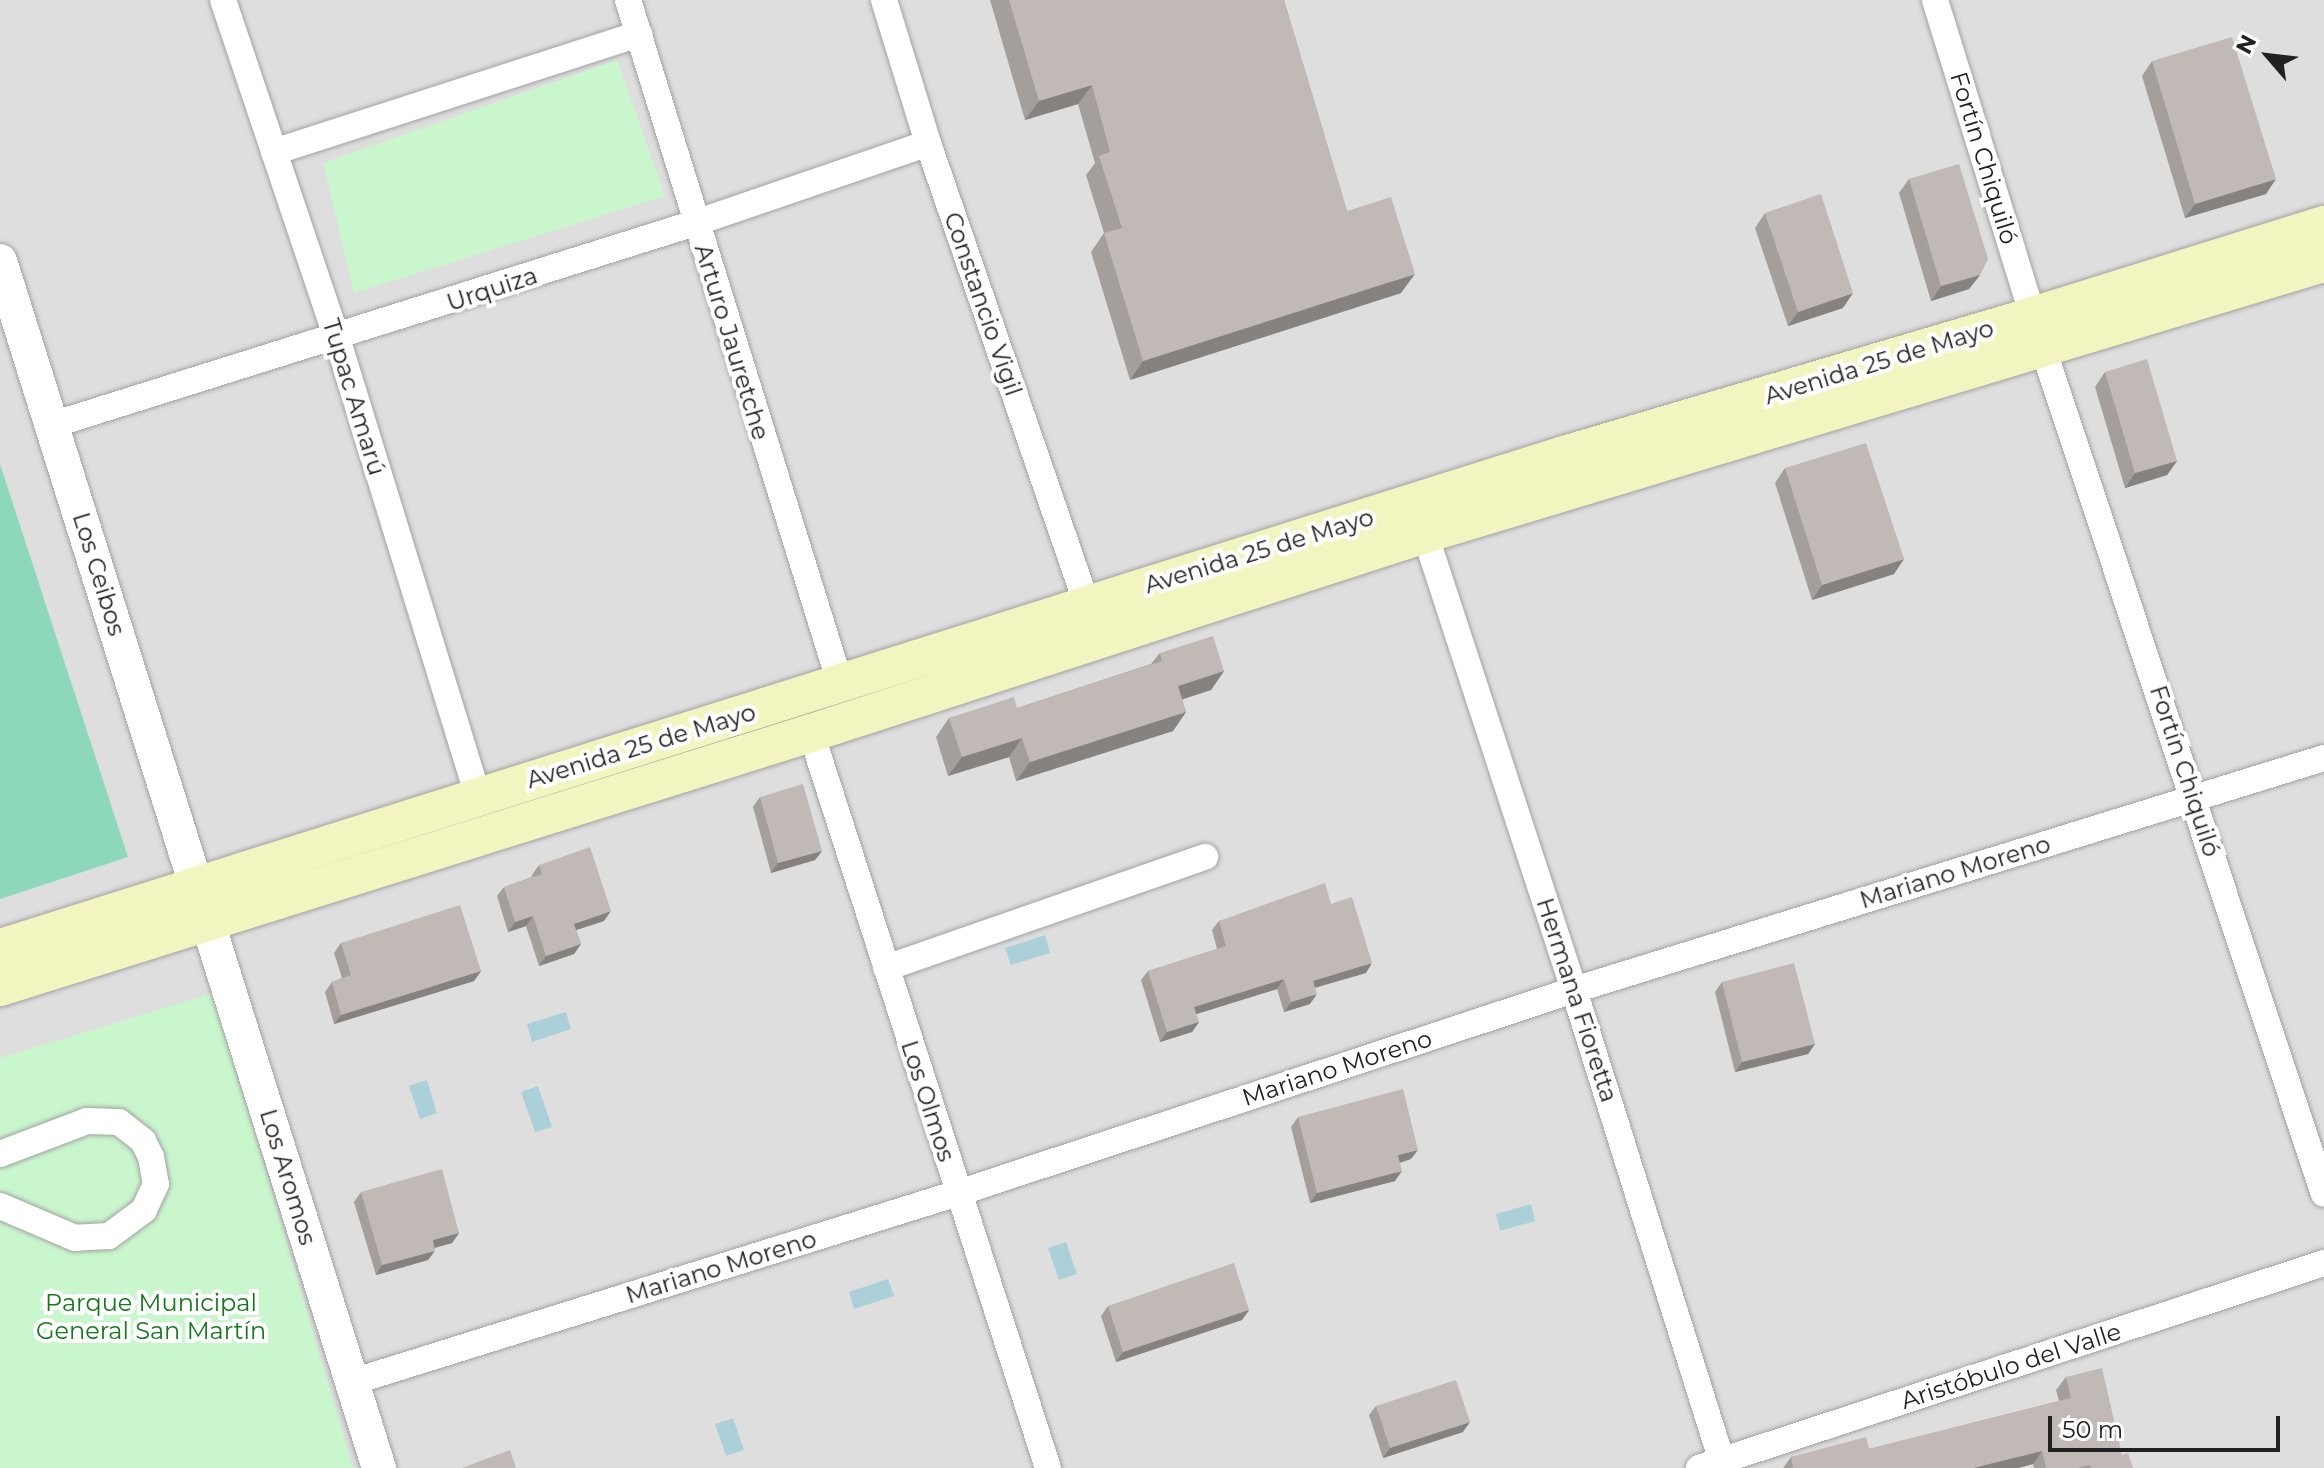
<!DOCTYPE html>
<meta charset="utf-8">
<style>
body{margin:0}
#map{position:relative;width:2324px;height:1468px;overflow:hidden;background:#f0ede8;font-family:Montserrat,sans-serif}
div>[style]{position:absolute}
.residential>*{inset:0;background:#dedede}
.park>*{inset:0;background:#c9f6cc}
.pitch>*{inset:0;background:#8dd8ba}
.water>*{inset:0;background:#acd0da}
.roads{filter:drop-shadow(0 0 2px #a2a2a2) drop-shadow(0 0 2px #a2a2a2)}
.minor>*{height:26px;margin:-13px;padding:0 13px;transform-origin:13px;border-radius:13px;background:#fff}
.tertiary>*{height:34px;margin:-17px;padding:0 17px;transform-origin:17px;border-radius:17px;background:#fff}
.secondary>*{height:38px;margin:-19px;padding:0 19px;transform-origin:19px;border-radius:19px;background:#f3f5c1}
.wall>*{inset:0;background:#a59f9c}
.shaded-wall>*{inset:0;background:#86827f}
.building>*{inset:0;background:#c0b9b5}
span{translate:-50% -50%;white-space:nowrap;text-align:center;line-height:1.15;-webkit-text-stroke:8px #fff;paint-order:stroke}
.street-label{font-size:24px;color:#212121}
.park-label{font-size:24px;color:#15781c}
.north{position:absolute;left:2228px;top:16px;width:80px;height:80px;-webkit-text-stroke:6px #fff;paint-order:stroke;rotate:298deg;font-size:22px;font-weight:700;line-height:32px;text-align:center;color:#212121}
.north::after{content:'';display:block;margin:auto;width:28px;height:36px;background:#212121;clip-path:polygon(50% 0,100% 100%,50% 72%,0 100%)}
.scale{position:absolute;left:2048px;top:1416px;width:232px;height:36px;box-sizing:border-box;border:4px solid #212121;border-top:0;padding-left:10px;font-size:24px;line-height:28px;white-space:nowrap;color:#212121;-webkit-text-stroke:6px #fff;paint-order:stroke}
</style>
<div id="map">
<div class="residential">
<i style="clip-path:polygon(0 0,2324px 0,2324px 1468px,0 1468px)"></i>
</div>
<div class="park">
<i style="clip-path:polygon(617px 60px,665px 196px,354px 293px,323px 163px)"></i>
<i style="clip-path:polygon(213px 993px,353px 1468px,0 1468px,0 1058px)"></i>
</div>
<div class="pitch">
<i style="clip-path:polygon(0 464px,128px 857px,0 899px)"></i>
</div>
<div class="water">
<i style="clip-path:polygon(1045px 935px,1050px 953px,1011px 965px,1005px 948px)"></i>
<i style="clip-path:polygon(566px 1012px,571px 1029px,532px 1042px,527px 1024px)"></i>
<i style="clip-path:polygon(427px 1080px,437px 1113px,420px 1119px,409px 1086px)"></i>
<i style="clip-path:polygon(538px 1086px,552px 1127px,535px 1132px,521px 1092px)"></i>
<i style="clip-path:polygon(1531px 1204px,1535px 1221px,1500px 1231px,1496px 1214px)"></i>
<i style="clip-path:polygon(1066px 1242px,1077px 1274px,1059px 1280px,1048px 1248px)"></i>
<i style="clip-path:polygon(888px 1279px,894px 1296px,854px 1309px,849px 1292px)"></i>
<i style="clip-path:polygon(733px 1418px,744px 1450px,726px 1456px,715px 1424px)"></i>
</div>
<div class="roads">
<div class="minor">
<i style="left:223px;top:0;width:357px;rotate:71.4deg"></i>
<i style="left:337px;top:338px;width:480px;rotate:72.9deg"></i>
<i style="left:628px;top:0;width:715px;rotate:72.76deg"></i>
<i style="left:884px;top:0;width:150px;rotate:72.9deg"></i>
<i style="left:928px;top:143px;width:489px;rotate:71deg"></i>
<i style="left:1935px;top:0;width:331px;rotate:72.8deg"></i>
<i style="left:274px;top:152px;width:384px;rotate:-17.9deg"></i>
<i style="left:2043px;top:348px;width:891px;rotate:71.63deg"></i>
<i style="left:52px;top:425px;width:674px;rotate:-17.44deg"></i>
<i style="left:695px;top:223px;width:246px;rotate:-18.9deg"></i>
<i style="left:1425px;top:534px;width:480px;rotate:71.9deg"></i>
<i style="left:1574px;top:990px;width:501px;rotate:72.58deg"></i>
<i style="left:811px;top:733px;width:772px;rotate:72.13deg"></i>
<i style="left:886px;top:968px;width:338px;rotate:-19.2deg"></i>
<i style="left:0;top:1154px;width:93px;rotate:-20.8deg"></i>
<i style="left:87px;top:1121px;width:32px;rotate:2deg"></i>
<i style="left:119px;top:1122px;width:31px;rotate:38deg"></i>
<i style="left:143px;top:1141px;width:18px;rotate:63deg"></i>
<i style="left:151px;top:1157px;width:27px;rotate:80deg"></i>
<i style="left:156px;top:1184px;width:29px;rotate:115deg"></i>
<i style="left:144px;top:1210px;width:44px;rotate:143.4deg"></i>
<i style="left:109px;top:1236px;width:34px;rotate:177deg"></i>
<i style="left:75px;top:1238px;width:82px;rotate:-156.9deg"></i>
<i style="left:352px;top:1382px;width:635px;rotate:-17.32deg"></i>
<i style="left:958px;top:1193px;width:649px;rotate:-18.24deg"></i>
<i style="left:1574px;top:990px;width:785px;rotate:-17.19deg"></i>
<i style="left:1699px;top:1468px;width:658px;rotate:-18.16deg"></i>
</div>
<div class="tertiary">
<i style="left:0;top:261px;width:1265px;rotate:72.57deg"></i>
</div>
<div class="secondary">
<i style="left:0;top:948px;width:1640px;rotate:-17.5deg"></i>
<i style="left:1564px;top:455px;width:489px;rotate:-16.5deg"></i>
<i style="left:2033px;top:316px;width:305px;rotate:-17.4deg"></i>
<i style="left:0;top:987px;width:850px;rotate:-17.39deg"></i>
<i style="left:811px;top:733px;width:645px;rotate:-17.96deg"></i>
<i style="left:1425px;top:534px;width:939px;rotate:-16.78deg"></i>
</div>
</div>
<div class="wall">
<i style="clip-path:polygon(990px 0,1284px 0,1347px 211px,1401px 293px,1130px 380px,1091px 252px,1104px 233px,1086px 175px,1095px 163px,1078px 104px,1025px 120px)"></i>
<i style="clip-path:polygon(2152px 61px,2266px 194px,2185px 218px,2142px 76px)"></i>
<i style="clip-path:polygon(1909px 179px,1980px 275px,1969px 289px,1931px 301px,1899px 193px)"></i>
<i style="clip-path:polygon(1765px 213px,1843px 308px,1788px 326px,1755px 228px)"></i>
<i style="clip-path:polygon(2105px 372px,2177px 461px,2167px 475px,2125px 488px,2095px 387px)"></i>
<i style="clip-path:polygon(1785px 468px,1894px 574px,1812px 600px,1775px 483px)"></i>
<i style="clip-path:polygon(1160px 653px,1224px 671px,1211px 690px,1182px 699px,1186px 712px,1173px 731px,1016px 781px,1009px 757px,948px 776px,936px 737px,949px 718px,1017px 708px,1151px 664px)"></i>
<i style="clip-path:polygon(760px 797px,822px 851px,815px 860px,771px 873px,753px 807px)"></i>
<i style="clip-path:polygon(539px 865px,604px 921px,576px 930px,581px 944px,574px 954px,539px 966px,526px 926px,508px 932px,497px 896px,504px 887px,532px 877px,532px 875px)"></i>
<i style="clip-path:polygon(1331px 904px,1366px 973px,1315px 988px,1310px 1004px,1284px 1012px,1277px 989px,1196px 1014px,1199px 1022px,1192px 1032px,1160px 1042px,1141px 980px,1148px 971px,1217px 949px,1212px 930px,1219px 921px)"></i>
<i style="clip-path:polygon(341px 943px,481px 971px,474px 981px,334px 1024px,325px 992px,332px 982px,342px 978px,334px 953px)"></i>
<i style="clip-path:polygon(1722px 982px,1815px 1044px,1808px 1054px,1735px 1072px,1715px 992px)"></i>
<i style="clip-path:polygon(1298px 1117px,1411px 1159px,1400px 1163px,1395px 1181px,1310px 1203px,1291px 1127px)"></i>
<i style="clip-path:polygon(361px 1192px,459px 1233px,452px 1243px,435px 1248px,428px 1260px,376px 1275px,354px 1202px)"></i>
<i style="clip-path:polygon(1108px 1306px,1249px 1310px,1242px 1320px,1116px 1362px,1101px 1316px)"></i>
<i style="clip-path:polygon(2066px 1377px,2122px 1455px,2133px 1468px,2034px 1468px,2033px 1464px,2018px 1468px,1783px 1468px,1791px 1457px,1869px 1449px,2059px 1401px,2056px 1390px)"></i>
<i style="clip-path:polygon(1376px 1406px,1463px 1432px,1383px 1458px,1369px 1415px)"></i>
</div>
<div class="shaded-wall">
<i style="clip-path:polygon(1092px 85px,1078px 104px,1025px 120px,1039px 101px)"></i>
<i style="clip-path:polygon(2276px 179px,2266px 194px,2185px 218px,2195px 204px)"></i>
<i style="clip-path:polygon(1415px 274px,1401px 293px,1130px 380px,1143px 361px)"></i>
<i style="clip-path:polygon(1980px 275px,1969px 289px,1931px 301px,1941px 286px)"></i>
<i style="clip-path:polygon(1853px 293px,1843px 308px,1788px 326px,1798px 312px)"></i>
<i style="clip-path:polygon(2177px 461px,2167px 475px,2125px 488px,2135px 473px)"></i>
<i style="clip-path:polygon(1904px 559px,1894px 574px,1812px 600px,1822px 585px)"></i>
<i style="clip-path:polygon(1224px 671px,1211px 690px,1165px 705px,1178px 686px)"></i>
<i style="clip-path:polygon(1186px 712px,1173px 731px,1016px 781px,1030px 762px)"></i>
<i style="clip-path:polygon(1022px 738px,1009px 757px,948px 776px,962px 757px)"></i>
<i style="clip-path:polygon(822px 851px,815px 860px,771px 873px,778px 863px)"></i>
<i style="clip-path:polygon(611px 911px,604px 921px,567px 933px,574px 924px)"></i>
<i style="clip-path:polygon(533px 916px,526px 926px,508px 932px,515px 922px)"></i>
<i style="clip-path:polygon(581px 944px,574px 954px,539px 966px,546px 956px)"></i>
<i style="clip-path:polygon(1372px 963px,1366px 973px,1306px 990px,1313px 981px)"></i>
<i style="clip-path:polygon(481px 971px,474px 981px,334px 1024px,341px 1015px)"></i>
<i style="clip-path:polygon(1284px 979px,1277px 989px,1187px 1017px,1194px 1007px)"></i>
<i style="clip-path:polygon(1317px 994px,1310px 1004px,1284px 1012px,1291px 1002px)"></i>
<i style="clip-path:polygon(1199px 1022px,1192px 1032px,1160px 1042px,1167px 1032px)"></i>
<i style="clip-path:polygon(1815px 1044px,1808px 1054px,1735px 1072px,1742px 1062px)"></i>
<i style="clip-path:polygon(1418px 1150px,1411px 1159px,1391px 1165px,1398px 1155px)"></i>
<i style="clip-path:polygon(1402px 1171px,1395px 1181px,1310px 1203px,1317px 1193px)"></i>
<i style="clip-path:polygon(459px 1233px,452px 1243px,426px 1250px,433px 1240px)"></i>
<i style="clip-path:polygon(435px 1251px,428px 1260px,376px 1275px,382px 1265px)"></i>
<i style="clip-path:polygon(1249px 1310px,1242px 1320px,1116px 1362px,1123px 1352px)"></i>
<i style="clip-path:polygon(1470px 1422px,1463px 1432px,1383px 1458px,1390px 1448px)"></i>
<i style="clip-path:polygon(2042px 1451px,2033px 1464px,2018px 1468px,1973px 1468px)"></i>
</div>
<div class="building">
<i style="clip-path:polygon(1009px 0,1284px 0,1347px 211px,1391px 197px,1415px 274px,1143px 361px,1104px 233px,1122px 228px,1099px 156px,1110px 152px,1092px 85px,1039px 101px)"></i>
<i style="clip-path:polygon(2232px 37px,2276px 179px,2195px 204px,2152px 61px)"></i>
<i style="clip-path:polygon(1959px 164px,1988px 259px,1980px 275px,1941px 286px,1909px 179px)"></i>
<i style="clip-path:polygon(1821px 194px,1853px 293px,1798px 312px,1765px 213px)"></i>
<i style="clip-path:polygon(2147px 359px,2177px 461px,2135px 473px,2105px 372px)"></i>
<i style="clip-path:polygon(1866px 443px,1904px 559px,1822px 585px,1785px 468px)"></i>
<i style="clip-path:polygon(1213px 636px,1224px 671px,1178px 686px,1186px 712px,1030px 762px,1022px 738px,962px 757px,949px 718px,1014px 697px,1017px 708px,1162px 661px,1160px 653px)"></i>
<i style="clip-path:polygon(803px 784px,822px 851px,778px 863px,760px 797px)"></i>
<i style="clip-path:polygon(590px 847px,611px 911px,574px 924px,581px 944px,546px 956px,533px 916px,515px 922px,504px 887px,542px 874px,539px 865px)"></i>
<i style="clip-path:polygon(1325px 883px,1331px 904px,1352px 897px,1372px 963px,1313px 981px,1317px 994px,1291px 1002px,1284px 979px,1194px 1007px,1199px 1022px,1167px 1032px,1148px 971px,1226px 946px,1219px 921px)"></i>
<i style="clip-path:polygon(460px 905px,481px 971px,341px 1015px,332px 982px,351px 975px,341px 943px)"></i>
<i style="clip-path:polygon(1794px 963px,1815px 1044px,1742px 1062px,1722px 982px)"></i>
<i style="clip-path:polygon(1403px 1089px,1418px 1150px,1398px 1155px,1402px 1171px,1317px 1193px,1298px 1117px)"></i>
<i style="clip-path:polygon(442px 1169px,459px 1233px,433px 1240px,435px 1251px,382px 1265px,361px 1192px)"></i>
<i style="clip-path:polygon(1234px 1263px,1249px 1310px,1123px 1352px,1108px 1306px)"></i>
<i style="clip-path:polygon(2102px 1368px,2122px 1455px,2128px 1453px,2133px 1468px,2091px 1468px,2090px 1465px,2077px 1468px,2046px 1468px,2042px 1451px,1973px 1468px,1793px 1468px,1791px 1457px,1866px 1437px,1869px 1449px,2071px 1398px,2066px 1377px)"></i>
<i style="clip-path:polygon(1456px 1380px,1470px 1422px,1390px 1448px,1376px 1406px)"></i>
<i style="clip-path:polygon(510px 1450px,516px 1468px,462px 1468px)"></i>
</div>
<div class="street-label">
<span style="left:1984px;top:158px;rotate:73deg">Fortín Chiquiló</span>
<span style="left:492px;top:289px;rotate:-18deg">Urquiza</span>
<span style="left:983px;top:304px;rotate:71deg">Constancio Vigil</span>
<span style="left:732px;top:342px;rotate:73deg">Arturo Jauretche</span>
<span style="left:1879px;top:362px;rotate:-17deg">Avenida 25 de Mayo</span>
<span style="left:354px;top:397px;rotate:73deg">Tupac Amarú</span>
<span style="left:1259px;top:551px;rotate:-17deg">Avenida 25 de Mayo</span>
<span style="left:99px;top:574px;rotate:73deg">Los Ceibos</span>
<span style="left:641px;top:746px;rotate:-17deg">Avenida 25 de Mayo</span>
<span style="left:2185px;top:771px;rotate:72deg">Fortín Chiquiló</span>
<span style="left:1955px;top:872px;rotate:-17deg">Mariano Moreno</span>
<span style="left:1577px;top:1000px;rotate:72deg">Hermana Fioretta</span>
<span style="left:1337px;top:1068px;rotate:-18deg">Mariano Moreno</span>
<span style="left:928px;top:1101px;rotate:72deg">Los Olmos</span>
<span style="left:288px;top:1177px;rotate:73deg">Los Aromos</span>
<span style="left:721px;top:1267px;rotate:-17deg">Mariano Moreno</span>
<span style="left:2011px;top:1366px;rotate:-18deg">Aristóbulo del Valle</span>
</div>
<div class="park-label">
<span style="left:151px;top:1317px">Parque Municipal<br>General San Martín</span>
</div>
<div class="north">N</div>
<div class="scale">50 m</div>
</div>
